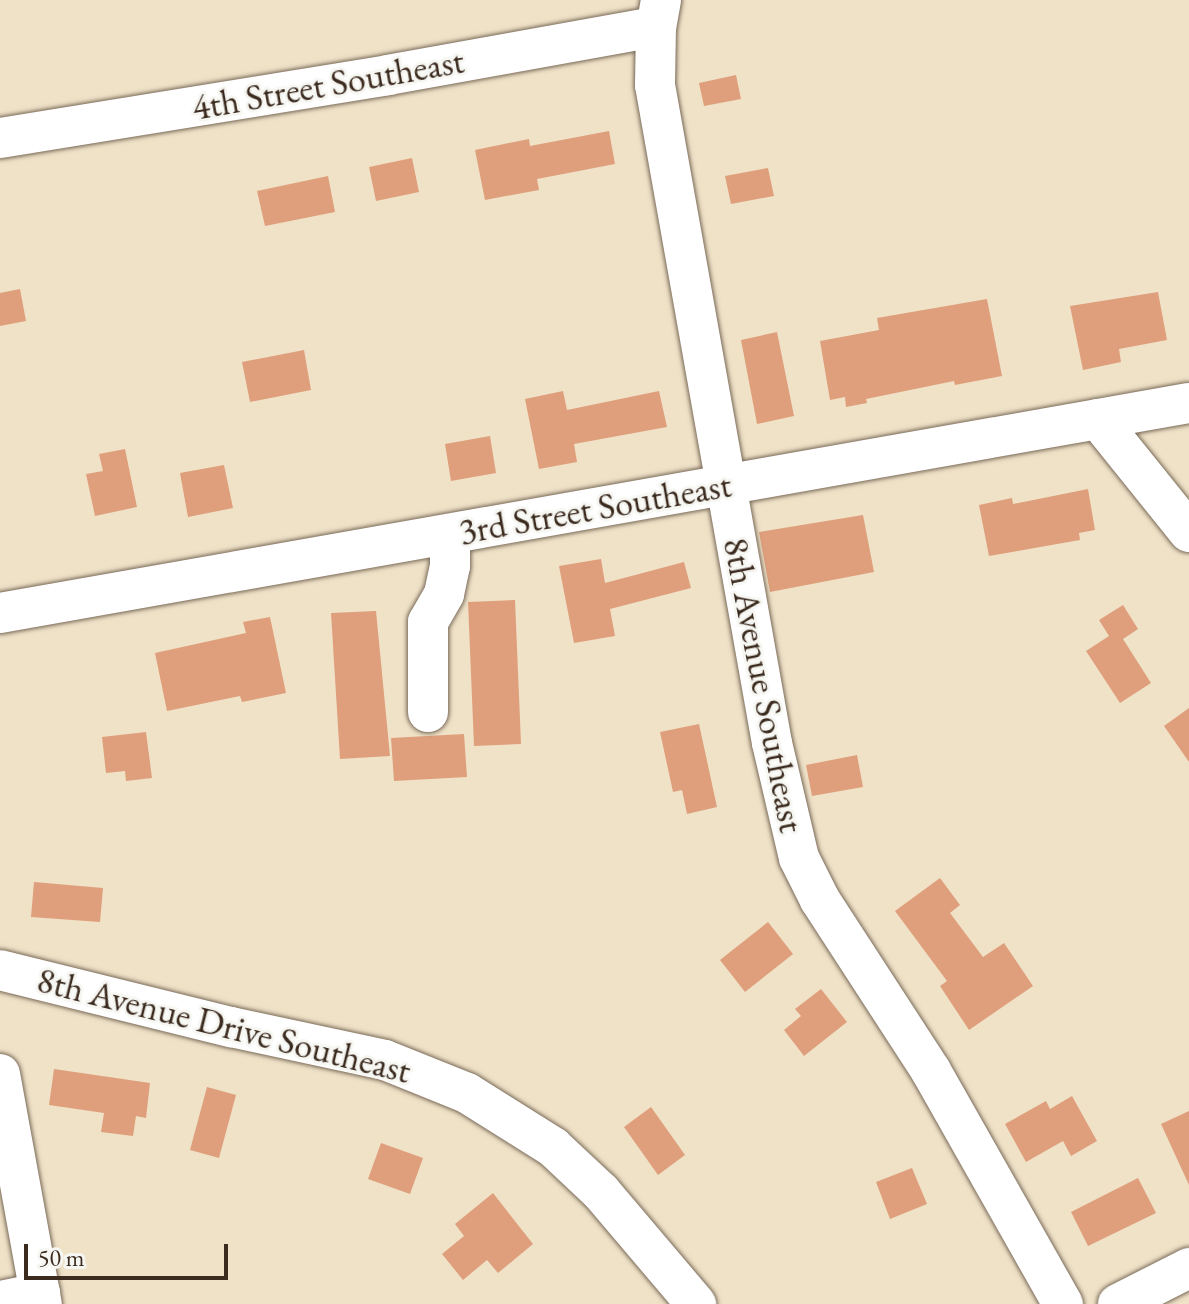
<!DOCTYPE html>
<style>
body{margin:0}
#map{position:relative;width:1189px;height:1304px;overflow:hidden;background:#efe2c7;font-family:"EB Garamond",serif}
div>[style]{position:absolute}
.building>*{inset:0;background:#df9f7c}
.roads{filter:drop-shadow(0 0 2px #7a6a59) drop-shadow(0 0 2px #7a6a59)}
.minor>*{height:40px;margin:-20px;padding:0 20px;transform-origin:20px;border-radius:20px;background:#fff}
span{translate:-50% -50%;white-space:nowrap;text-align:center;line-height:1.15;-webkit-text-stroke:6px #f6f6f2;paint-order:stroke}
.street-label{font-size:36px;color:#3b2a1e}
.scale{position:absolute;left:24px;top:1244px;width:204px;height:36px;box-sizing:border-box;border:4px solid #3b2a1e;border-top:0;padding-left:10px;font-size:24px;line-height:28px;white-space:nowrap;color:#3b2a1e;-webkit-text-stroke:6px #f6f6f2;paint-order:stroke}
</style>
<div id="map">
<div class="building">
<i style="clip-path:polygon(736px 75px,741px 99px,704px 106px,699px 83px)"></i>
<i style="clip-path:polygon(609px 131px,615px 164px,537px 179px,539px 190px,485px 200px,475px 150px,529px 139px,530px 146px)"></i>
<i style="clip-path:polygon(412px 158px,419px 192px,376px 201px,369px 167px)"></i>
<i style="clip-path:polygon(768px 168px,774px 196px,731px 204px,725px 176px)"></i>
<i style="clip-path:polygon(328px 176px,335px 212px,265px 226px,257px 191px)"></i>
<i style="clip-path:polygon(20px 289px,26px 321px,0 326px,0 293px)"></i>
<i style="clip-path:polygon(1158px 292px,1167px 340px,1119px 349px,1121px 362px,1083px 370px,1070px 306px)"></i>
<i style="clip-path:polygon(987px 299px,1002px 376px,955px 385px,954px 381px,866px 399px,867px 403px,846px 407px,845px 397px,830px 400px,820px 341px,879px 330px,877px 318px)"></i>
<i style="clip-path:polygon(777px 332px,794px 416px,757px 424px,741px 340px)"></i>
<i style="clip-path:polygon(304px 350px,311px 390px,250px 402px,242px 362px)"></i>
<i style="clip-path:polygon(563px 391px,567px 410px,659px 391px,667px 427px,574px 444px,577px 462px,539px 469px,525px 399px)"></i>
<i style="clip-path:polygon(490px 436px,496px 473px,451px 481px,445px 444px)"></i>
<i style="clip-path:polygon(125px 449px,137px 507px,95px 516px,86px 474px,103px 471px,99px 454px)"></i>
<i style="clip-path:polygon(224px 465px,233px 508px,188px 517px,180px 473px)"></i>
<i style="clip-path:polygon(1088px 489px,1095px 530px,1079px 533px,1080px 540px,989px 556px,979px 505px,1012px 498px,1013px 504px)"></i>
<i style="clip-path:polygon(863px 515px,874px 572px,770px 592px,759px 532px)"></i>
<i style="clip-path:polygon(601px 559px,605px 583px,684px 562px,691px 588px,610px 609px,615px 636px,574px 643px,559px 566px)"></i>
<i style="clip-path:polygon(515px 600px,521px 744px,474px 746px,468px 602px)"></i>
<i style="clip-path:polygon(1123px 605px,1138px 629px,1123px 639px,1151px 683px,1120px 703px,1086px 651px,1109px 636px,1099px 620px)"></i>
<i style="clip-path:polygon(376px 611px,390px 756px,340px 759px,331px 613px)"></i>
<i style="clip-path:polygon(270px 617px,286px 693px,242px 702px,240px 696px,167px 711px,155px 653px,246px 633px,243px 622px)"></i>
<i style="clip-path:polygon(1189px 708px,1189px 762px,1164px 726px)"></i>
<i style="clip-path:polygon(699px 724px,717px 807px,687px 814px,682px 790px,673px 792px,660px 732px)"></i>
<i style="clip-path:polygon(146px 732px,152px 778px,126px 781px,125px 771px,106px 773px,102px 737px)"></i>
<i style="clip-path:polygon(464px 734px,467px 777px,394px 781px,391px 738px)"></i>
<i style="clip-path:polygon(857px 755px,863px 787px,812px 796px,806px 765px)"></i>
<i style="clip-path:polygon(940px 878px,960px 905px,950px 913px,983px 957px,1004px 943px,1033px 986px,969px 1030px,940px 986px,947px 981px,895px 911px)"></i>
<i style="clip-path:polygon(34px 882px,103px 888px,100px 922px,31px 917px)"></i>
<i style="clip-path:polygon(768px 922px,793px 954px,745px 992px,720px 960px)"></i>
<i style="clip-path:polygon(821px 989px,847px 1022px,804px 1056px,784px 1030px,801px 1016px,795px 1009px)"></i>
<i style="clip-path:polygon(54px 1069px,150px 1083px,146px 1118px,136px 1116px,133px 1136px,101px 1132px,104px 1113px,49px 1105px)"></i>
<i style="clip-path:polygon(207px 1087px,236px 1095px,219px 1158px,190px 1150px)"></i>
<i style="clip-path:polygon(1072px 1096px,1097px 1141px,1071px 1156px,1063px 1141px,1026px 1162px,1005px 1124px,1046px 1101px,1050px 1109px)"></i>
<i style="clip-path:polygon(651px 1107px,685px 1155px,658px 1175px,624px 1127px)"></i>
<i style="clip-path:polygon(1189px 1111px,1189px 1185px,1161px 1124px)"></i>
<i style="clip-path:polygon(381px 1143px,423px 1158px,410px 1194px,368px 1179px)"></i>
<i style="clip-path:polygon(912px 1168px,927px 1204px,890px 1219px,876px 1182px)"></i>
<i style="clip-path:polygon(1138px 1178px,1156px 1213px,1088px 1246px,1071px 1212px)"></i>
<i style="clip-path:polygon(493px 1193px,533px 1244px,498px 1273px,487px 1260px,463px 1280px,442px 1254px,464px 1236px,455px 1224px)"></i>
</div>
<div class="roads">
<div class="minor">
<i style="left:661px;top:0;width:27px;rotate:100deg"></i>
<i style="left:656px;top:27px;width:58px;rotate:91deg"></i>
<i style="left:655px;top:85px;width:668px;rotate:79.92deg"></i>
<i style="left:772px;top:743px;width:118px;rotate:76.8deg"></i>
<i style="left:799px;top:858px;width:47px;rotate:63.4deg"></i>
<i style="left:820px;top:900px;width:204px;rotate:57deg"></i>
<i style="left:931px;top:1071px;width:268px;rotate:60.5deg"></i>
<i style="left:0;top:138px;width:393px;rotate:-9.2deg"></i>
<i style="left:388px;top:75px;width:272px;rotate:-10.2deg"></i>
<i style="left:1098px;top:419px;width:145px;rotate:51.2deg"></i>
<i style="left:0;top:613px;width:1207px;rotate:-10.02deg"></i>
<i style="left:428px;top:712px;width:90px;rotate:-90deg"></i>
<i style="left:428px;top:622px;width:32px;rotate:-60deg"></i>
<i style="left:444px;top:594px;width:29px;rotate:-78deg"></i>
<i style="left:450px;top:566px;width:32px;rotate:-90deg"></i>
<i style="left:0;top:970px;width:238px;rotate:13.9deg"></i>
<i style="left:231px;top:1027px;width:157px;rotate:12.1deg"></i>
<i style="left:385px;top:1060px;width:88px;rotate:21.9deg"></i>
<i style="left:467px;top:1093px;width:102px;rotate:32.1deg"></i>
<i style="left:553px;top:1147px;width:66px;rotate:43.2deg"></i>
<i style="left:601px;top:1192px;width:147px;rotate:49.7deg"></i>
<i style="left:0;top:1074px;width:234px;rotate:79.7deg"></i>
<i style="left:0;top:1301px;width:41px;rotate:-11.3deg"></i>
<i style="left:1118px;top:1304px;width:80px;rotate:-26.9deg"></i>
</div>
</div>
<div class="street-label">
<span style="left:328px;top:84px;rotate:-10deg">4th Street Southeast</span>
<span style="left:595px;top:508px;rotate:-10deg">3rd Street Southeast</span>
<span style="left:764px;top:685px;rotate:79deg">8th Avenue Southeast</span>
<span style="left:224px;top:1025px;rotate:14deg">8th Avenue Drive Southeast</span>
</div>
<div class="scale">50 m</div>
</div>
